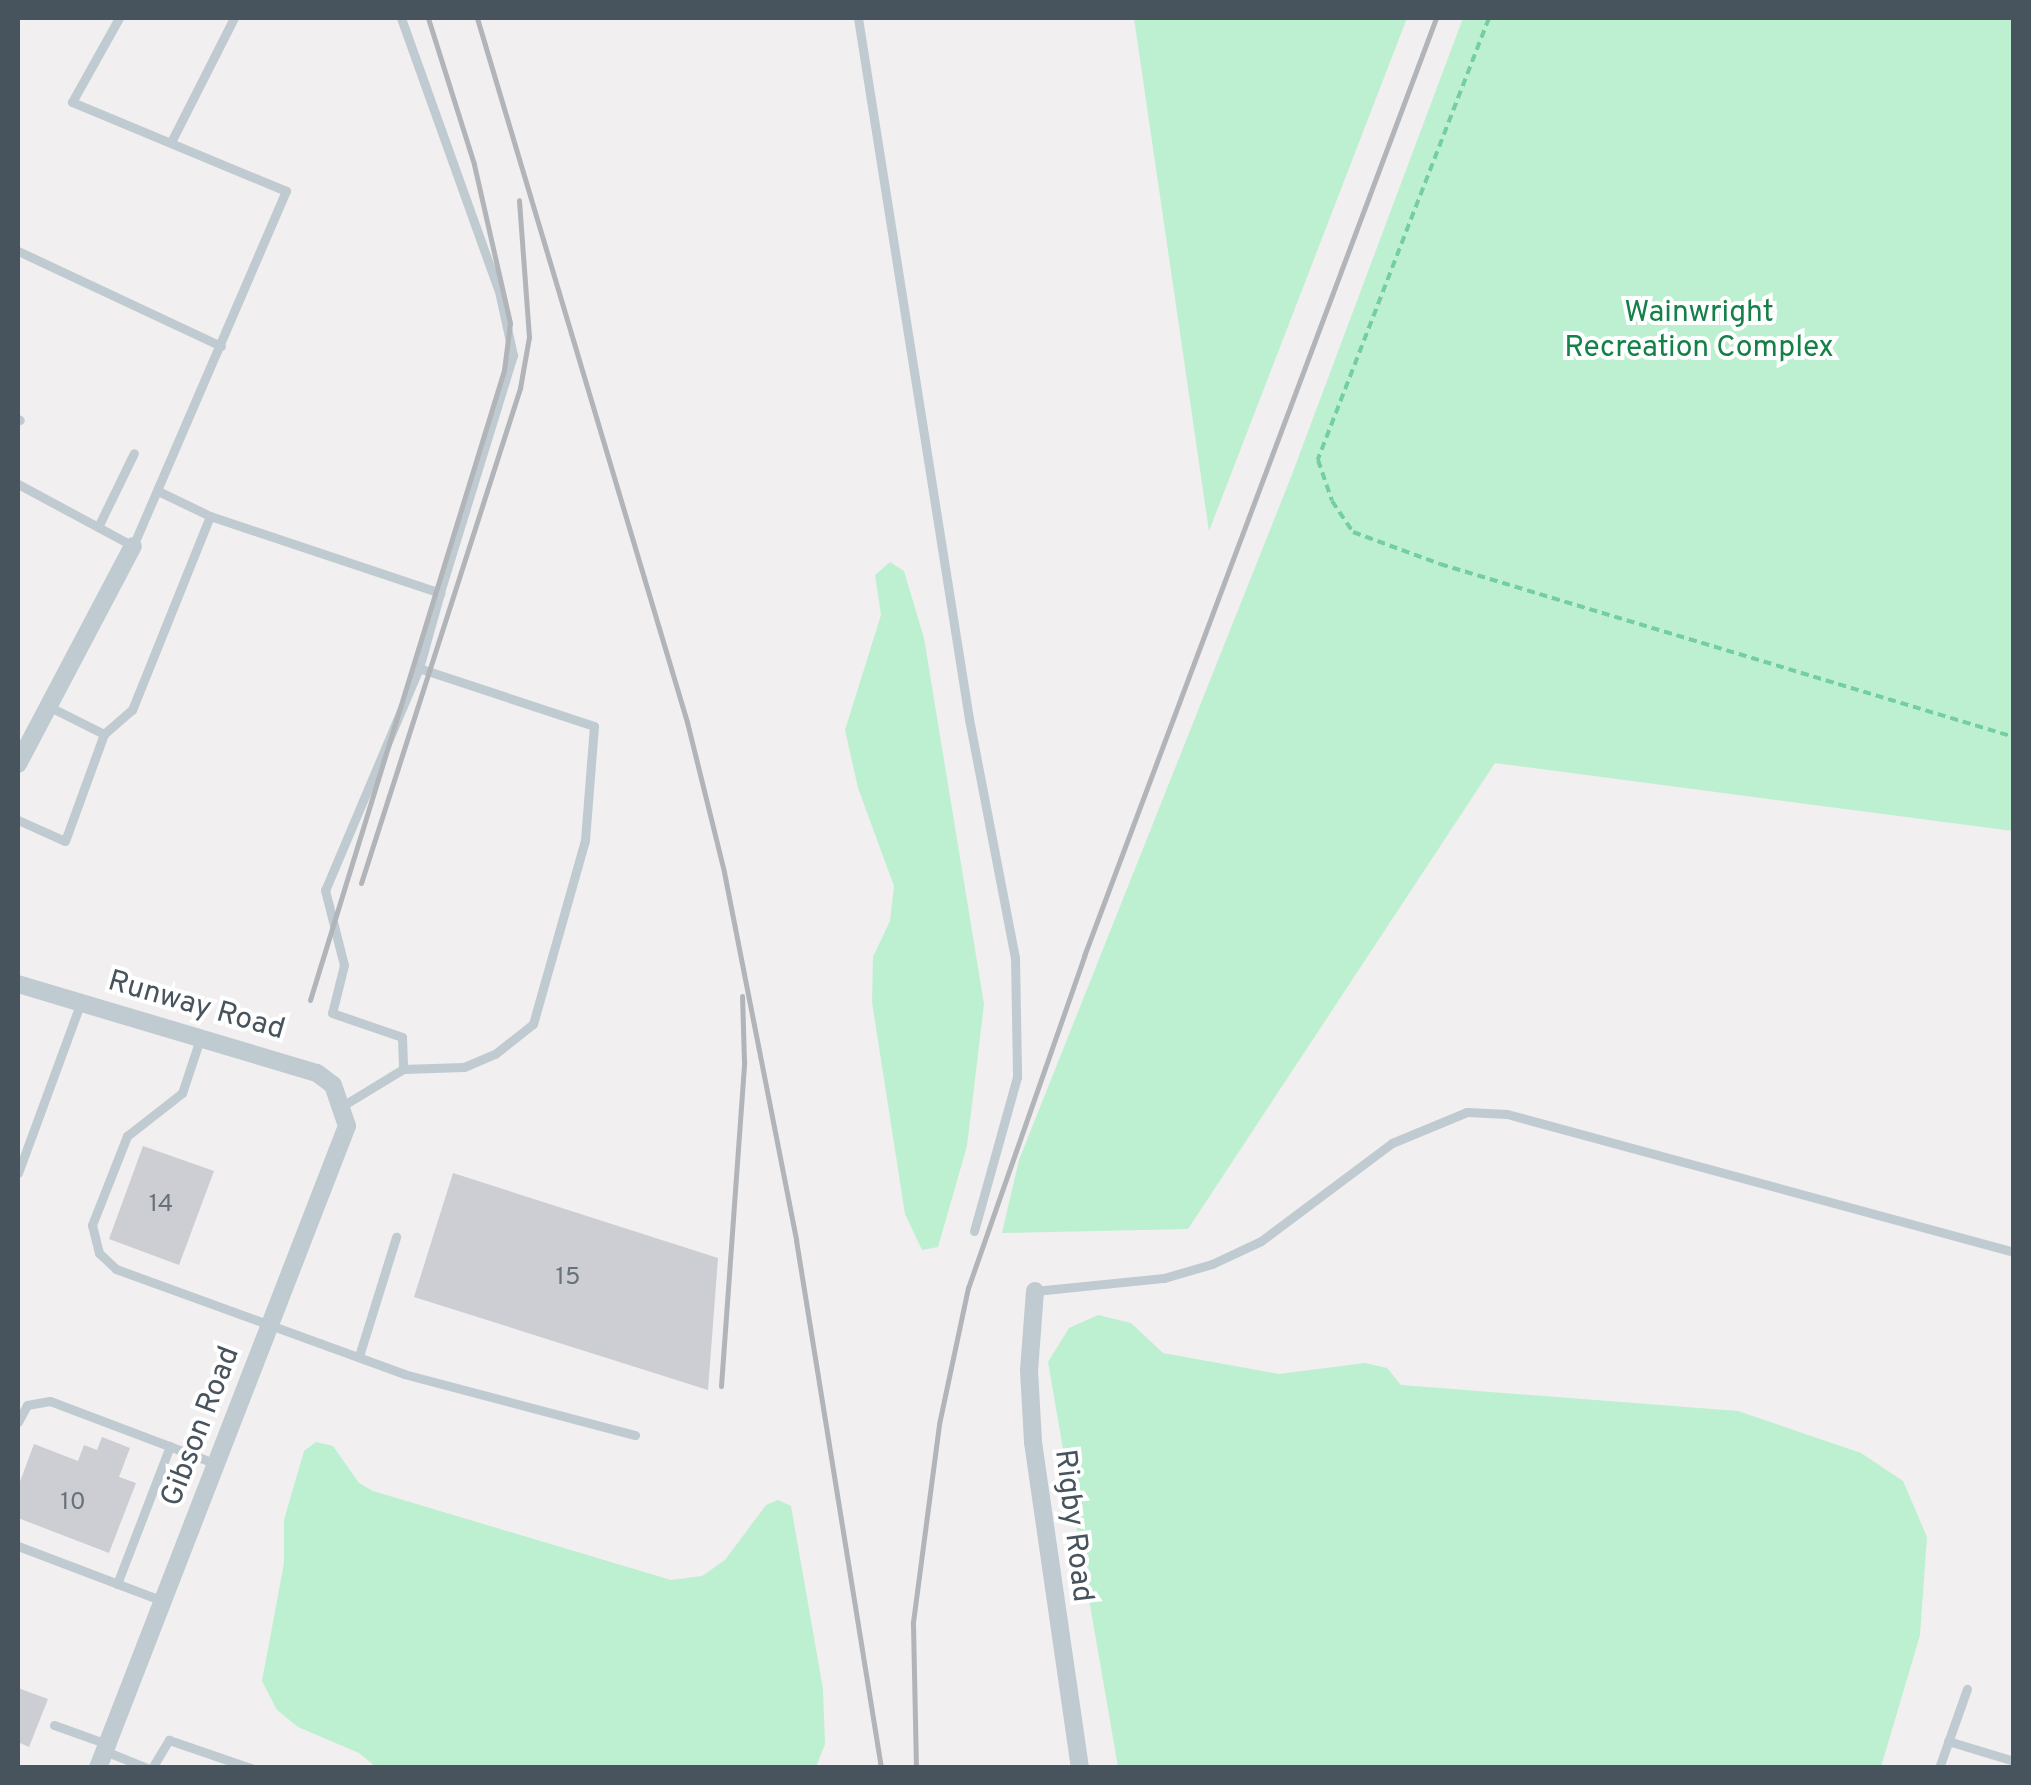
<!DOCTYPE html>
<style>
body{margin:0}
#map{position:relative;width:2031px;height:1785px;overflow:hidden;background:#f1efef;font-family:Overpass,sans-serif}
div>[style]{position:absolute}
.green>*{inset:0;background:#bdf0d0}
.building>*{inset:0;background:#ccced4}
.path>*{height:4px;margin-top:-2px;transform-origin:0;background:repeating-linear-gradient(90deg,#74cea0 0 8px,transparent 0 13px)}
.lane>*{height:9px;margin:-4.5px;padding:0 4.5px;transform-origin:4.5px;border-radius:4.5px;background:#bfcad1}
.street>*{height:18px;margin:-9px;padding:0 9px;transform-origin:9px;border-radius:9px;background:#bfcad1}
.rail>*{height:5px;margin:-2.5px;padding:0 2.5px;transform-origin:2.5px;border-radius:2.5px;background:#b1b4b9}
span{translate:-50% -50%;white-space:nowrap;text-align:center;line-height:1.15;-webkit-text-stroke:8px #fff;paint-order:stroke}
.number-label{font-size:25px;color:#68727b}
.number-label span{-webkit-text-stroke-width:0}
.park-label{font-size:30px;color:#168049}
.street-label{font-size:30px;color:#47535d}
.frame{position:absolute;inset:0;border:20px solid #47535d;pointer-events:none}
</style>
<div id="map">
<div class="green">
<i style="clip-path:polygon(1134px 18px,1407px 18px,1209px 531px)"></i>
<i style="clip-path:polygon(1463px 18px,2013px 18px,2013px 831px,1495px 763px,1188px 1229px,1002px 1233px,1019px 1160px,1291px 477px)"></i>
<i style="clip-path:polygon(890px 562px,904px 571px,924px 638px,984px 1004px,967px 1146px,938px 1247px,922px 1250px,905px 1214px,872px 1002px,873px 957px,890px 921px,894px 886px,858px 788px,845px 730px,881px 615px,875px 575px)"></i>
<i style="clip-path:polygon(1098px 1315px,1131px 1323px,1163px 1353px,1279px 1374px,1365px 1363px,1387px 1368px,1401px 1385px,1738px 1411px,1861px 1453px,1903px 1481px,1927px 1537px,1920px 1635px,1881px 1767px,1118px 1767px,1048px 1362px,1069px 1328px)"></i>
<i style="clip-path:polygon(316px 1442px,333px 1446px,359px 1483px,373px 1491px,671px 1580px,702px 1576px,725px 1560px,766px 1505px,778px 1500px,791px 1506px,823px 1689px,825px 1744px,816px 1767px,376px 1767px,359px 1753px,298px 1727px,277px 1710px,262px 1681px,284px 1563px,284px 1520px,304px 1451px)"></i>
</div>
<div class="building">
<i style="clip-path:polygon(143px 1146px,214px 1171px,179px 1265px,109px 1239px)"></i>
<i style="clip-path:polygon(453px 1173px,718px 1258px,708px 1390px,414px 1297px)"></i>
<i style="clip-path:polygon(102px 1437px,130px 1448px,119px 1477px,136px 1483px,109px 1553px,18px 1518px,18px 1487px,34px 1444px,78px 1461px,84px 1445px,97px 1450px)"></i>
<i style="clip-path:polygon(18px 1688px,48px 1699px,29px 1747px,18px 1742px)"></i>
</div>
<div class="path">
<i style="left:1489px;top:18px;width:474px;rotate:111.2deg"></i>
<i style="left:1318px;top:460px;width:43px;rotate:71.1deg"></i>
<i style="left:1332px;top:501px;width:37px;rotate:56deg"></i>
<i style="left:1353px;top:532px;width:93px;rotate:20.2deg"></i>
<i style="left:1440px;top:564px;width:600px;rotate:16.77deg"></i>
</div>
<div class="lane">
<i style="left:401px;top:18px;width:290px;rotate:70.3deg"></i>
<i style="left:499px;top:291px;width:66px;rotate:77.7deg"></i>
<i style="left:513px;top:355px;width:249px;rotate:107.1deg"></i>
<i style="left:858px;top:18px;width:710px;rotate:81deg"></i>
<i style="left:969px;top:719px;width:242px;rotate:79.1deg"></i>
<i style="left:1015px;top:957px;width:120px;rotate:89deg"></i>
<i style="left:1017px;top:1077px;width:160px;rotate:105.6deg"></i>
<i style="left:171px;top:142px;width:139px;rotate:-63.1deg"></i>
<i style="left:18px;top:251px;width:224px;rotate:25.1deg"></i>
<i style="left:18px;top:419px;width:2px;rotate:27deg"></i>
<i style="left:18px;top:484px;width:131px;rotate:28.3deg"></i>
<i style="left:133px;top:546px;width:387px;rotate:-66.7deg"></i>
<i style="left:286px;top:191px;width:232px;rotate:-157.4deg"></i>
<i style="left:72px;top:102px;width:96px;rotate:-60.8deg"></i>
<i style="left:210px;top:516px;width:243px;rotate:18.5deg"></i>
<i style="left:440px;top:593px;width:78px;rotate:105.6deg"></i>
<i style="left:419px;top:668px;width:241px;rotate:112.9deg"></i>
<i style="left:325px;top:890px;width:77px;rotate:75.8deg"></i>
<i style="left:344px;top:965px;width:49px;rotate:104deg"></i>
<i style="left:332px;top:1013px;width:74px;rotate:18.9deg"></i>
<i style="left:402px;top:1037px;width:32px;rotate:88deg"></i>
<i style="left:98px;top:527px;width:82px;rotate:-64.1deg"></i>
<i style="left:48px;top:706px;width:63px;rotate:26.6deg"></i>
<i style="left:18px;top:820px;width:51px;rotate:24.1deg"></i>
<i style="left:65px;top:841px;width:114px;rotate:-70deg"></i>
<i style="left:104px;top:734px;width:37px;rotate:-41deg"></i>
<i style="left:132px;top:710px;width:209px;rotate:-68.1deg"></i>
<i style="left:210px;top:516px;width:58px;rotate:-154.3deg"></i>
<i style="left:200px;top:1039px;width:57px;rotate:108.4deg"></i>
<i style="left:182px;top:1093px;width:70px;rotate:142deg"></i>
<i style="left:127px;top:1136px;width:96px;rotate:111.5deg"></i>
<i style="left:92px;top:1225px;width:29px;rotate:76deg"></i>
<i style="left:99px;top:1253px;width:23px;rotate:43deg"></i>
<i style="left:116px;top:1269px;width:307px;rotate:20deg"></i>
<i style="left:404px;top:1374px;width:239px;rotate:14.8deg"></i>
<i style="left:344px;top:1105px;width:69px;rotate:-31.4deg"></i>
<i style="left:403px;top:1069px;width:61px;rotate:-1.9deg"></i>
<i style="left:464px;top:1067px;width:34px;rotate:-23deg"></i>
<i style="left:495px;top:1054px;width:48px;rotate:-38.3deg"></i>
<i style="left:533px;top:1024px;width:191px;rotate:-74.2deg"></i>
<i style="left:585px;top:840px;width:114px;rotate:-85.5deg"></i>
<i style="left:594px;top:726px;width:184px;rotate:-161.7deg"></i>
<i style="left:18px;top:1173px;width:182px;rotate:-69.8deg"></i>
<i style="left:1035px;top:1291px;width:130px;rotate:-5.8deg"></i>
<i style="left:1164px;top:1278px;width:50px;rotate:-16.3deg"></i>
<i style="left:1212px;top:1264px;width:54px;rotate:-25.1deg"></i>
<i style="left:1261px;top:1241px;width:164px;rotate:-36.8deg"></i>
<i style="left:1392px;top:1143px;width:81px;rotate:-22.5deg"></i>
<i style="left:1467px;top:1112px;width:40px;rotate:2.9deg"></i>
<i style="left:1507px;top:1114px;width:525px;rotate:15.23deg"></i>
<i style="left:359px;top:1356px;width:125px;rotate:-72.7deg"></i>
<i style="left:18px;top:1422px;width:19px;rotate:-62deg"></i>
<i style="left:27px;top:1405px;width:23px;rotate:-10deg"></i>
<i style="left:50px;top:1401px;width:178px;rotate:20.7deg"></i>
<i style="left:18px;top:1546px;width:155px;rotate:20.8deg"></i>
<i style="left:117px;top:1584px;width:148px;rotate:-69deg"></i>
<i style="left:54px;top:1725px;width:56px;rotate:19.7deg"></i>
<i style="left:1948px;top:1741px;width:69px;rotate:16.9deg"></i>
<i style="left:105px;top:1751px;width:45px;rotate:22deg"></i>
<i style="left:152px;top:1768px;width:33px;rotate:-59deg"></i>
<i style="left:169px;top:1740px;width:87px;rotate:18.9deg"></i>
<i style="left:1939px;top:1768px;width:84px;rotate:-70.5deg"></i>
</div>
<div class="street">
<i style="left:18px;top:764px;width:246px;rotate:-62.2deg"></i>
<i style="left:18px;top:984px;width:312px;rotate:16.6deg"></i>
<i style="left:317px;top:1073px;width:20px;rotate:37deg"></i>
<i style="left:333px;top:1085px;width:43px;rotate:71.1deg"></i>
<i style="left:347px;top:1126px;width:689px;rotate:111.2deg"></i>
<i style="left:1035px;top:1291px;width:79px;rotate:94.3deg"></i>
<i style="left:1029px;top:1370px;width:72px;rotate:86.8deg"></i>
<i style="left:1033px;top:1442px;width:329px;rotate:81.8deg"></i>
</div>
<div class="rail">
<i style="left:477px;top:18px;width:735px;rotate:73.39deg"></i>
<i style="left:687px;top:722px;width:154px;rotate:76.1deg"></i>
<i style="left:724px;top:872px;width:375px;rotate:78.9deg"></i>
<i style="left:796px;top:1240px;width:535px;rotate:80.85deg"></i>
<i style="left:361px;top:883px;width:520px;rotate:-72.19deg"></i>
<i style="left:520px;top:388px;width:52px;rotate:-80deg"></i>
<i style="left:529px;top:337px;width:137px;rotate:-94.2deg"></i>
<i style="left:310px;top:1000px;width:659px;rotate:-72.88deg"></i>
<i style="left:504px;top:370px;width:47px;rotate:-82.7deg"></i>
<i style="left:510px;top:323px;width:163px;rotate:-102.8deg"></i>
<i style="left:474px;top:164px;width:153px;rotate:-107.5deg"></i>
<i style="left:721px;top:1386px;width:325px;rotate:-85.9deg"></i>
<i style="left:744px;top:1062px;width:66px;rotate:-91.7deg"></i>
<i style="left:916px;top:1768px;width:146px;rotate:-91.2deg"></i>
<i style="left:913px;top:1622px;width:200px;rotate:-82.5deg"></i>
<i style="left:939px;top:1424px;width:139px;rotate:-78deg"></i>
<i style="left:968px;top:1288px;width:352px;rotate:-70.7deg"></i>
<i style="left:1084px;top:956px;width:1002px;rotate:-69.43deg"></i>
</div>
<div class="number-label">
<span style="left:161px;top:1205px">14</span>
<span style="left:568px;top:1278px">15</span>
<span style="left:73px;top:1503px">10</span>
</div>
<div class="park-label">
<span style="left:1699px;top:331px">Wainwright<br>Recreation Complex</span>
</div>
<div class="street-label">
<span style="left:196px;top:1007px;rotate:16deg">Runway Road</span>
<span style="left:202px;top:1427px;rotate:-69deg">Gibson Road</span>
<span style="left:1072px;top:1526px;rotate:83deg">Rigby Road</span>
</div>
<div class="frame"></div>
</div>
